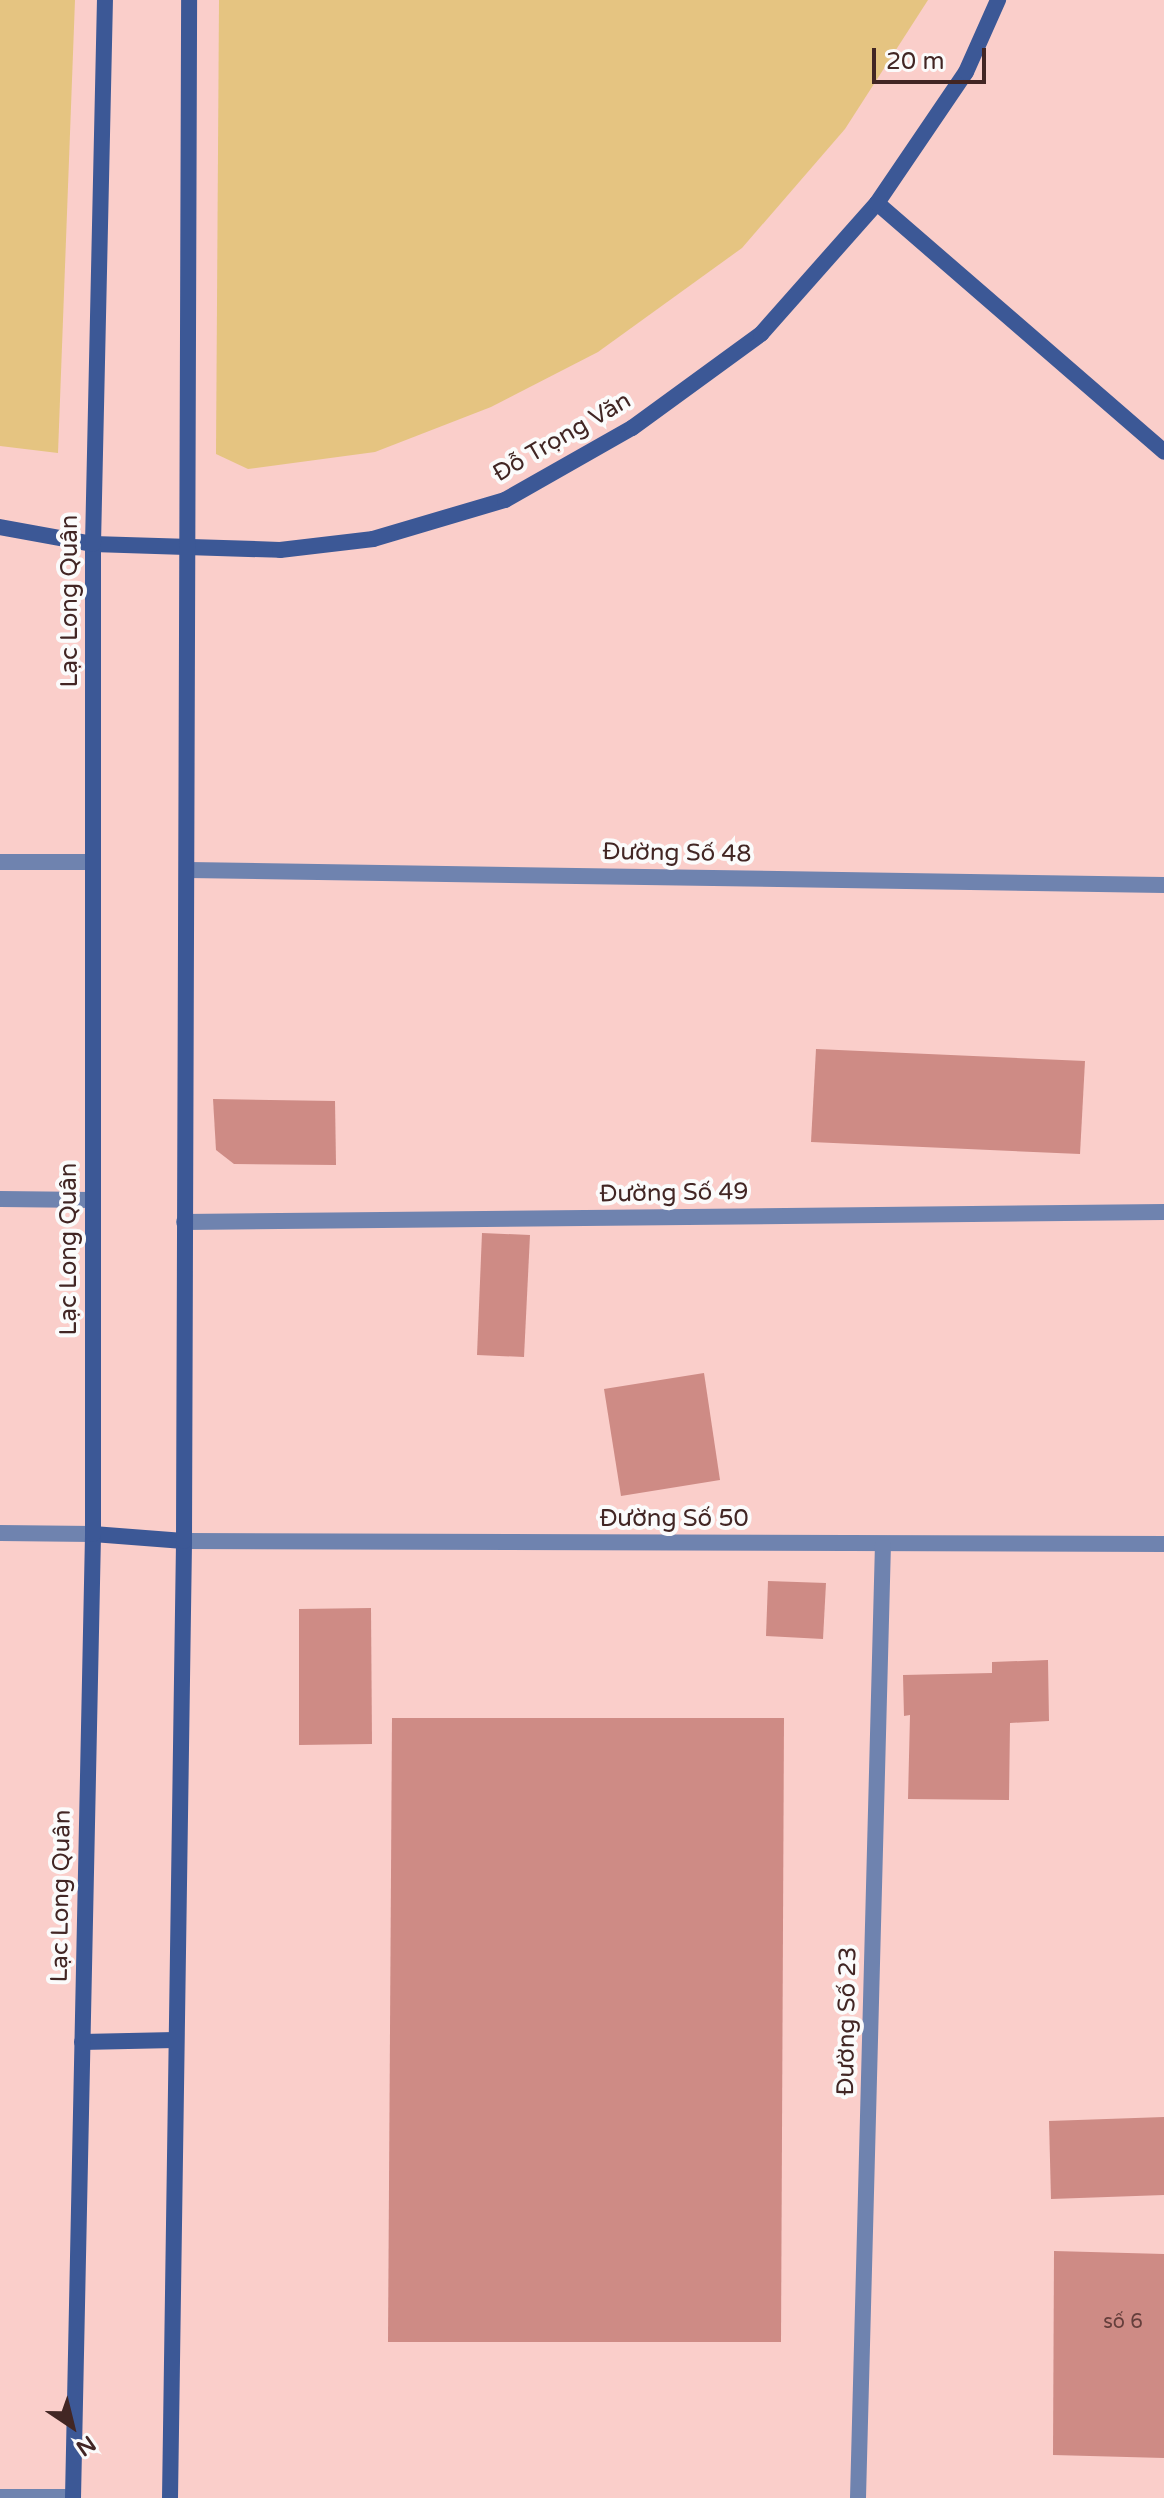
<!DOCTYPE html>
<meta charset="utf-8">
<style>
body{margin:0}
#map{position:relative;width:1164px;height:2498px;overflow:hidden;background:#faceca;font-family:"Varela Round",sans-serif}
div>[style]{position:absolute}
.green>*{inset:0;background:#e5c481}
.building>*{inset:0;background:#ce8b85}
.street>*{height:16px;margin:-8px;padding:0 8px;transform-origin:8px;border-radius:8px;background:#6f83af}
.secondary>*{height:16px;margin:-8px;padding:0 8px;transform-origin:8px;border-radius:8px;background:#3c5896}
span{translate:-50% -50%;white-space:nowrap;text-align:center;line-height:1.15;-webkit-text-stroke:8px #fbfbfb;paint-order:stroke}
.number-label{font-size:20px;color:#653f3c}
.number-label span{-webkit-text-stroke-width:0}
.street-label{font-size:24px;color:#422624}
.north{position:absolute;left:32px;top:2386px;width:80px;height:80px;-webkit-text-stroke:6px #fbfbfb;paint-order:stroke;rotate:145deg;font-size:22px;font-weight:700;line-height:32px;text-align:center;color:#422624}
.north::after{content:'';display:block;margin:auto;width:28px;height:36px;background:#422624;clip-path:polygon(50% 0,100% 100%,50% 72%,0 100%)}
.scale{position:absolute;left:872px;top:48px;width:114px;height:36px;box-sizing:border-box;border:4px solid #422624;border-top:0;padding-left:10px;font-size:24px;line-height:28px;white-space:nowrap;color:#422624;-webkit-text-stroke:6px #fbfbfb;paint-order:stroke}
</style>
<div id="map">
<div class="green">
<i style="clip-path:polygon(0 0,75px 0,58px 453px,0 446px)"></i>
<i style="clip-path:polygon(219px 0,928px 0,845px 129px,742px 248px,598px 352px,491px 407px,375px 452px,248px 469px,216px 454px)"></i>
</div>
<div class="building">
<i style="clip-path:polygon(816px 1049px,1085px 1061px,1080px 1154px,811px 1142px)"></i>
<i style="clip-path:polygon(213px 1099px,335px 1101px,336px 1165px,234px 1164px,216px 1150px)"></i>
<i style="clip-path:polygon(482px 1233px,530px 1235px,524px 1357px,477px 1355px)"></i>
<i style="clip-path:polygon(704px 1373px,720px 1480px,621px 1496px,604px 1389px)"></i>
<i style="clip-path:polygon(768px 1581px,826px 1583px,823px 1639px,766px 1636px)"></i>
<i style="clip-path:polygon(371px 1608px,372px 1744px,299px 1745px,299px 1609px)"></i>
<i style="clip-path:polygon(1048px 1660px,1049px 1721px,1010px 1723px,1009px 1800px,908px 1799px,910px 1715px,904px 1716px,903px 1675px,992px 1673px,992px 1662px)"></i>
<i style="clip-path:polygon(392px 1718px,784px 1718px,781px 2342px,388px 2342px)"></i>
<i style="clip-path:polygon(1164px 2117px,1164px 2195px,1051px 2199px,1049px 2121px)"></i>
<i style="clip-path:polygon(1054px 2251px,1164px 2254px,1164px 2458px,1053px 2455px)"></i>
</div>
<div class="street">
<i style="left:0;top:862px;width:93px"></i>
<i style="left:188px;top:870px;width:976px;rotate:0.88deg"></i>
<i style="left:0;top:1199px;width:92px;rotate:0.6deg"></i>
<i style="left:184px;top:1222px;width:980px;rotate:-0.58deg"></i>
<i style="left:0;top:1533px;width:93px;rotate:0.6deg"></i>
<i style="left:184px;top:1541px;width:980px;rotate:0.18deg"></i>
<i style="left:0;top:2497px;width:73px"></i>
<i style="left:858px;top:2498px;width:953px;rotate:-88.5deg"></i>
</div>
<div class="secondary">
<i style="left:877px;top:203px;width:380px;rotate:40.9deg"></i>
<i style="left:0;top:527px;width:95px;rotate:10.4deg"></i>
<i style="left:93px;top:544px;width:187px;rotate:1.8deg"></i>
<i style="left:280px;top:550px;width:94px;rotate:-6.7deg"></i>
<i style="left:373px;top:539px;width:138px;rotate:-16.5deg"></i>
<i style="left:505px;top:500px;width:146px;rotate:-29.6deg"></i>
<i style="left:632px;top:428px;width:160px;rotate:-36.1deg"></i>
<i style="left:761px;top:334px;width:175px;rotate:-48.5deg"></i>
<i style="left:877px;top:203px;width:158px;rotate:-55.8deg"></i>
<i style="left:966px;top:72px;width:79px;rotate:-66deg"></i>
<i style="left:93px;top:1534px;width:91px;rotate:4.4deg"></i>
<i style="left:82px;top:2042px;width:93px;rotate:-1.2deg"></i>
<i style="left:73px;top:2498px;width:964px;rotate:-88.81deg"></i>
<i style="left:93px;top:1534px;width:990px;rotate:-90deg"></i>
<i style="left:93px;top:544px;width:544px;rotate:-88.74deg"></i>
<i style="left:170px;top:2498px;width:957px;rotate:-89.16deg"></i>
<i style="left:184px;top:1541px;width:1541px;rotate:-89.81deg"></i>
</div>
<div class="number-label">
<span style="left:1123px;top:2322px">số 6</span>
</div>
<div class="street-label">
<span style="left:562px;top:437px;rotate:-30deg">Đỗ Trọng Văn</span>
<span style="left:70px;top:601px;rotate:-90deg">Lạc Long Quân</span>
<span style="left:677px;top:853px;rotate:1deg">Đường Số 48</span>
<span style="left:674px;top:1193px;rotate:-1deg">Đường Số 49</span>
<span style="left:69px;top:1249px;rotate:-90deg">Lạc Long Quân</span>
<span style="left:674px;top:1519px">Đường Số 50</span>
<span style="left:61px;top:1896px;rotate:-89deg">Lạc Long Quân</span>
<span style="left:847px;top:2021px;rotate:-89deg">Đường Số 23</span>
</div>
<div class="north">N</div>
<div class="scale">20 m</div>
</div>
